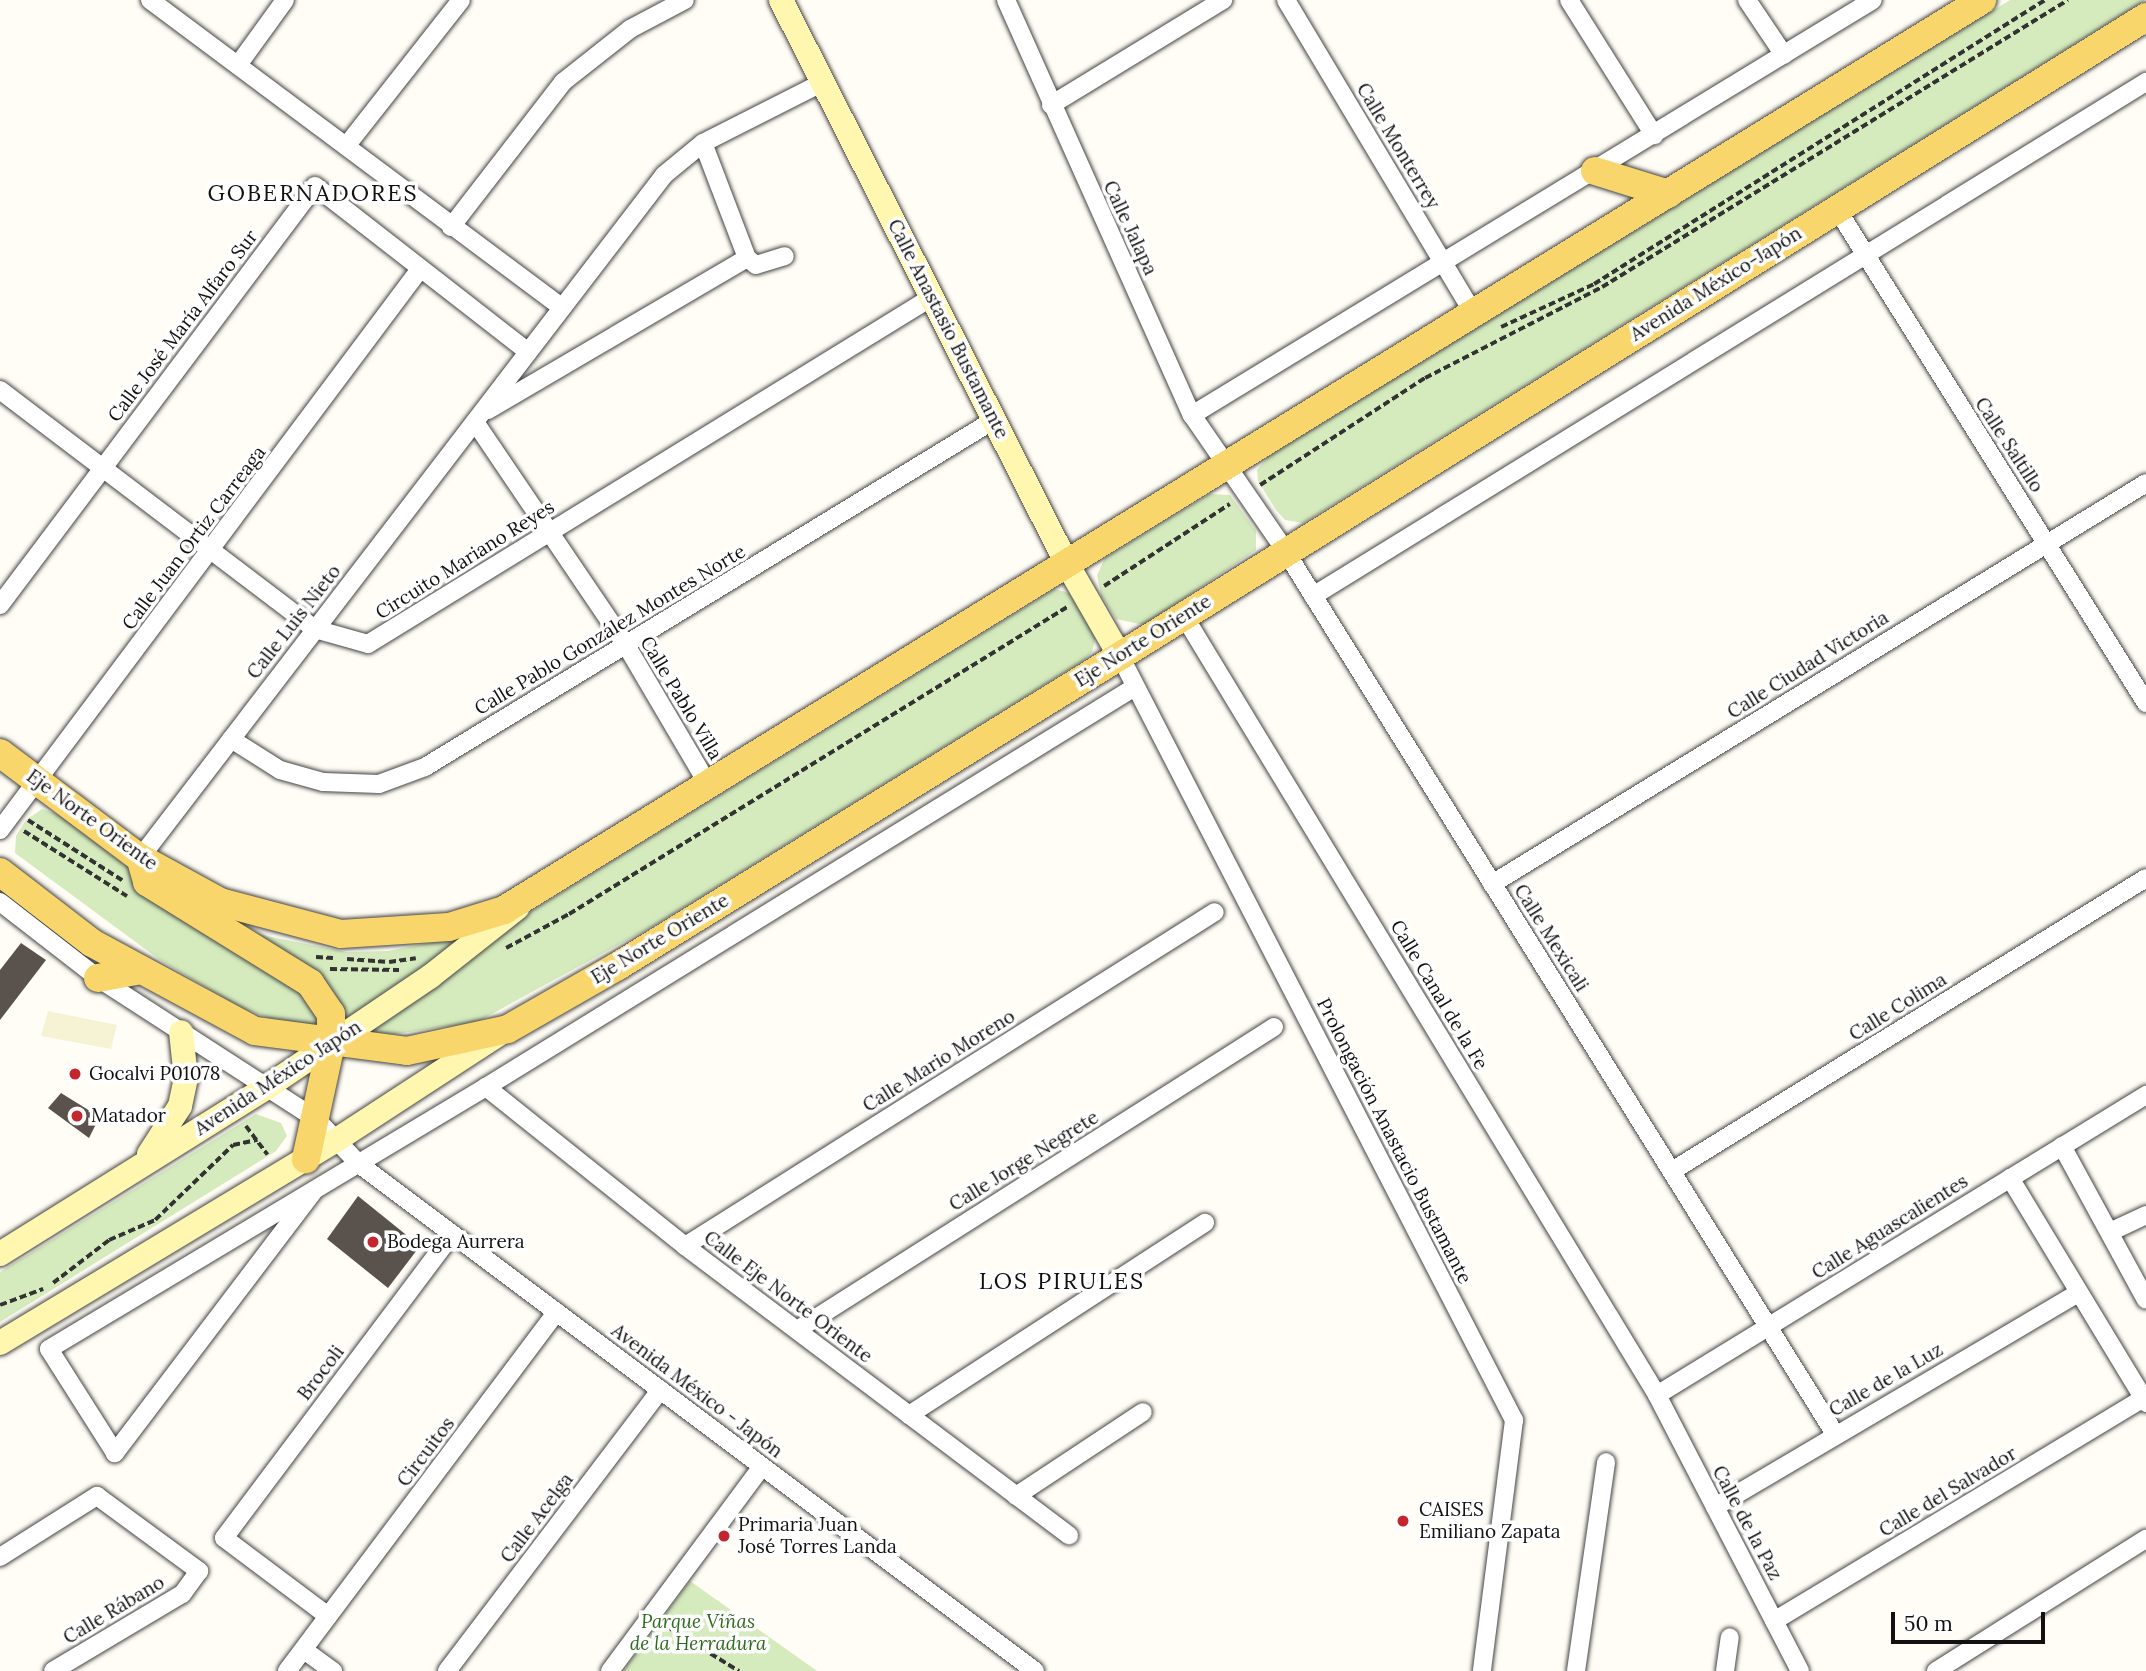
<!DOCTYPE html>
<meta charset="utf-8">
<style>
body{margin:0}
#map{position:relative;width:2146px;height:1671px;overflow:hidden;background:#fffdf5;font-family:Lora,serif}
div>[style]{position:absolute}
.farmland>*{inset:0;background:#f6f3d4}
.green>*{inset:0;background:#d5ebbd}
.building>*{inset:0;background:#5a524d}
.path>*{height:3.5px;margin-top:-1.75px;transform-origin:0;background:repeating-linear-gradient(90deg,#333 0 7px,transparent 0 10.5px)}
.roads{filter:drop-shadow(0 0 2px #444) drop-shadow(0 0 2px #444)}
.street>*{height:18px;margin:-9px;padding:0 9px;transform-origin:9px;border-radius:9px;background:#fff}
.secondary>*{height:24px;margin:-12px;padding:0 12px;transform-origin:12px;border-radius:12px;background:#fff6b0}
.primary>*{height:28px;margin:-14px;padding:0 14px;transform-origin:14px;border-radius:14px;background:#f9d66b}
.dots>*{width:19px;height:19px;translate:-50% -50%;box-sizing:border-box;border:4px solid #fff;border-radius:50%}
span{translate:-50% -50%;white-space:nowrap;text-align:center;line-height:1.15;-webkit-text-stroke:7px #fff;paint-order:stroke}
.street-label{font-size:19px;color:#111}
.poi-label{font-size:19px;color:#111}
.left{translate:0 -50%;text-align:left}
.park-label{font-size:19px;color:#2f6b1f;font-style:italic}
.quarter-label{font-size:23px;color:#111;letter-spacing:2px}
.scale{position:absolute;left:1891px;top:1612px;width:154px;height:32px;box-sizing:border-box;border:4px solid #111;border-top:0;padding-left:9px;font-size:21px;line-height:24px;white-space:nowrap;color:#111;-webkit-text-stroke:5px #fff;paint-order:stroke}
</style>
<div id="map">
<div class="farmland">
<i style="clip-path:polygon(48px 1011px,117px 1025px,111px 1049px,41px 1036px)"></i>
</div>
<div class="green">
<i style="clip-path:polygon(2010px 0,2145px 0,1303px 523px,1285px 520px,1276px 510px,1258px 481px,1257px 470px,1268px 457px)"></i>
<i style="clip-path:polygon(1210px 494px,1230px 495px,1256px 531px,1256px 550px,1144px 625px,1116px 619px,1101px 595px,1097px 575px,1105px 558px)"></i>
<i style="clip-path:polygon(1055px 589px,1072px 594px,1096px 635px,1092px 652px,1084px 660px,653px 926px,477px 1022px,388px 1035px,283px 1023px,241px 1008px,160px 960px,15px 853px,16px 836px,26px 820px,42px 809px,64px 817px,220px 922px,266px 936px,347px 952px,388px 951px,470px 935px,527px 914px)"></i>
<i style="clip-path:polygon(256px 1114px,281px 1123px,287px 1136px,276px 1151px,0 1322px,0 1272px)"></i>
<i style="clip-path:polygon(690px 1581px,817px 1671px,623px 1671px)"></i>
</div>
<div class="building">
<i style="clip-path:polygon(21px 943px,46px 960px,0 1020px,0 970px)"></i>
<i style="clip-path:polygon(61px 1093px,90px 1111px,97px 1122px,89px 1138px,48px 1108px)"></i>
<i style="clip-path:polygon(358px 1196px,420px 1246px,388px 1288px,327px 1239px)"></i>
</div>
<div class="path">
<i style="left:1501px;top:327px;width:102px;rotate:-24.8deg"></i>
<i style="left:1594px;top:284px;width:533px;rotate:-32.2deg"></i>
<i style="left:1260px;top:485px;width:197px;rotate:-33deg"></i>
<i style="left:1425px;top:378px;width:199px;rotate:-27.2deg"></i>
<i style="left:1602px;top:287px;width:547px;rotate:-31.63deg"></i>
<i style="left:1104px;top:586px;width:150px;rotate:-33.1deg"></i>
<i style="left:28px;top:820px;width:112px;rotate:32.6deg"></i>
<i style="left:24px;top:831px;width:122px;rotate:32.3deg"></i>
<i style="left:506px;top:948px;width:72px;rotate:-28.4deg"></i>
<i style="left:569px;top:914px;width:585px;rotate:-31.65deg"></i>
<i style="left:316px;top:957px;width:17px;rotate:3deg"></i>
<i style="left:347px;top:959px;width:42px;rotate:4.1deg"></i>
<i style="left:389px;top:962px;width:27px;rotate:-8deg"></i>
<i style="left:330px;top:969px;width:69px;rotate:0.8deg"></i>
<i style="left:246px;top:1126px;width:36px;rotate:53deg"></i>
<i style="left:53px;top:1283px;width:71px;rotate:-37.5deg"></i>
<i style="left:109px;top:1240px;width:50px;rotate:-23.5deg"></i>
<i style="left:155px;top:1220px;width:108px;rotate:-43.9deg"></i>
<i style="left:233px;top:1145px;width:25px;rotate:-12deg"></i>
<i style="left:0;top:1305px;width:46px;rotate:-20.4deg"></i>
<i style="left:666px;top:1626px;width:86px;rotate:31.7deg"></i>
</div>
<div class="roads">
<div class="street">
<i style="left:150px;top:0;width:512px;rotate:36.74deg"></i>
<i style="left:1006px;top:0;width:455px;rotate:65.9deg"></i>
<i style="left:1192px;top:415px;width:166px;rotate:55.5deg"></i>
<i style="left:1286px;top:552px;width:1039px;rotate:58.1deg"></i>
<i style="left:1286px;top:0;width:366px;rotate:59.1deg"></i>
<i style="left:1569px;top:0;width:160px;rotate:57.8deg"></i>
<i style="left:1747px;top:0;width:66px;rotate:56.1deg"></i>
<i style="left:238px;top:65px;width:80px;rotate:-54.1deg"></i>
<i style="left:1051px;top:105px;width:202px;rotate:-31.4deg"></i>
<i style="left:347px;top:145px;width:184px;rotate:-51.8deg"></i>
<i style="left:1837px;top:209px;width:583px;rotate:57.97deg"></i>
<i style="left:451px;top:227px;width:183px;rotate:-52.3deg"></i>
<i style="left:563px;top:82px;width:85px;rotate:-38.3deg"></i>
<i style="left:630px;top:29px;width:62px;rotate:-27.8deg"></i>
<i style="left:747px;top:258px;width:11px;rotate:38deg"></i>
<i style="left:756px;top:265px;width:30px;rotate:-17deg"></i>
<i style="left:0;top:390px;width:395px;rotate:37.2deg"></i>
<i style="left:315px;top:629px;width:55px;rotate:15.8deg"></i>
<i style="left:368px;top:644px;width:662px;rotate:-31.6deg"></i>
<i style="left:488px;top:410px;width:300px;rotate:-30.4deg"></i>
<i style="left:747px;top:258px;width:123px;rotate:-110.9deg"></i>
<i style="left:1192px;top:415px;width:797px;rotate:-31.36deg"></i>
<i style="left:475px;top:422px;width:269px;rotate:55.9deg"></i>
<i style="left:626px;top:645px;width:164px;rotate:59.5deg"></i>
<i style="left:1313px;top:596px;width:979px;rotate:-31.68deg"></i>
<i style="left:0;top:605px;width:524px;rotate:-53.06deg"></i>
<i style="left:315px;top:186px;width:269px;rotate:37.9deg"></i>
<i style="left:1184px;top:616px;width:911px;rotate:58.73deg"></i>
<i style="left:1657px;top:1395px;width:311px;rotate:62.6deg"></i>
<i style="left:1120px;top:656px;width:860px;rotate:62.72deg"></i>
<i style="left:1514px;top:1420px;width:253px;rotate:97.3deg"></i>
<i style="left:231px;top:739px;width:58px;rotate:32.3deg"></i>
<i style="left:280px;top:770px;width:45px;rotate:15.6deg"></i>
<i style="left:323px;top:782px;width:56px;rotate:2deg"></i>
<i style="left:379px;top:784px;width:49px;rotate:-20.3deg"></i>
<i style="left:425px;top:767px;width:666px;rotate:-31.38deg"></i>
<i style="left:0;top:830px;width:701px;rotate:-53.18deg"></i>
<i style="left:140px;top:858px;width:861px;rotate:-52.5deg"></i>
<i style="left:664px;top:175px;width:50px;rotate:-39.4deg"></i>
<i style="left:703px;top:143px;width:135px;rotate:-26.9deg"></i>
<i style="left:1492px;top:884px;width:767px;rotate:-31.51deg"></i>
<i style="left:0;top:902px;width:124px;rotate:37.8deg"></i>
<i style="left:98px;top:978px;width:260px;rotate:32.9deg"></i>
<i style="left:316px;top:1119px;width:62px;rotate:46.3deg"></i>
<i style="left:359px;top:1164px;width:845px;rotate:36.87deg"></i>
<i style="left:486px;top:1087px;width:255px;rotate:38.6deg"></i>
<i style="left:685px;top:1246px;width:481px;rotate:37deg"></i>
<i style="left:2062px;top:1146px;width:175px;rotate:61.4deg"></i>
<i style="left:1672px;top:1171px;width:557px;rotate:-31.72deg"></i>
<i style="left:2010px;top:1178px;width:263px;rotate:58.8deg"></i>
<i style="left:313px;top:1192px;width:328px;rotate:127.2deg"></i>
<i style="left:115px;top:1453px;width:123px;rotate:-122.4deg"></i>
<i style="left:49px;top:1349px;width:510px;rotate:-30.94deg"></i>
<i style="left:486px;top:1087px;width:762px;rotate:-31.65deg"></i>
<i style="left:2112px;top:1231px;width:38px;rotate:-25deg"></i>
<i style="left:685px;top:1246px;width:626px;rotate:-32.22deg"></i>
<i style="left:797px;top:1330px;width:565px;rotate:-32.42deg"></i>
<i style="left:1657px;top:1395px;width:574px;rotate:-31.53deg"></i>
<i style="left:909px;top:1415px;width:353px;rotate:-33deg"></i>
<i style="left:1016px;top:1496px;width:152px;rotate:-33.5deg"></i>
<i style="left:1715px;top:1507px;width:422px;rotate:-30.5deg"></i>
<i style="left:0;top:1557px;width:115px;rotate:-32.2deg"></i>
<i style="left:97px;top:1496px;width:127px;rotate:36.3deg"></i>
<i style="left:199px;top:1571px;width:29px;rotate:126deg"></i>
<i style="left:182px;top:1594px;width:150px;rotate:149.2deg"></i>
<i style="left:328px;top:1616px;width:130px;rotate:-143.1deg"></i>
<i style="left:224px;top:1538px;width:380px;rotate:-53.1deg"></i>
<i style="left:1774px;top:1621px;width:431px;rotate:-31.1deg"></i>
<i style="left:304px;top:1650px;width:36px;rotate:36deg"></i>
<i style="left:287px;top:1671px;width:449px;rotate:-53.1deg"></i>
<i style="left:447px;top:1671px;width:353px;rotate:-52.8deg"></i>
<i style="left:610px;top:1671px;width:255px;rotate:-53.4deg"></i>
<i style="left:1576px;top:1671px;width:211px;rotate:-81.8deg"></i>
<i style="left:1725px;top:1671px;width:34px;rotate:-82deg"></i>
<i style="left:1936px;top:1671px;width:248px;rotate:-32.2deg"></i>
</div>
<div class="secondary">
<i style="left:781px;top:0;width:632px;rotate:63.11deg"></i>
<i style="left:1067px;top:564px;width:106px;rotate:60.1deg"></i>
<i style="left:149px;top:1154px;width:57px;rotate:-57.1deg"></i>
<i style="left:180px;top:1106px;width:29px;rotate:-78deg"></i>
<i style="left:186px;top:1078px;width:46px;rotate:-96.2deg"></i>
<i style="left:0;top:1254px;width:319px;rotate:-32deg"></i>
<i style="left:270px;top:1085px;width:194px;rotate:-34.1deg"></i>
<i style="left:431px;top:976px;width:110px;rotate:-38.3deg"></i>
<i style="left:0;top:1343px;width:395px;rotate:-31.1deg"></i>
<i style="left:338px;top:1139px;width:196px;rotate:-33.1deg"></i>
</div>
<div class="primary">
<i style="left:1595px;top:171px;width:77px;rotate:17.3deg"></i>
<i style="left:0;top:753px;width:175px;rotate:36.9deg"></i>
<i style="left:140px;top:858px;width:91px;rotate:28.8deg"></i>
<i style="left:220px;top:902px;width:125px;rotate:14.8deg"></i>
<i style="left:341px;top:934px;width:108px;rotate:-3.7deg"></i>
<i style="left:449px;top:927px;width:58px;rotate:-17.2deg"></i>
<i style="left:504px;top:910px;width:1736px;rotate:-31.62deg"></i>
<i style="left:142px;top:864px;width:19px;rotate:74deg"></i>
<i style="left:147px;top:882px;width:192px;rotate:31.8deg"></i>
<i style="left:310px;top:983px;width:37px;rotate:56deg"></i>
<i style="left:331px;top:1014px;width:30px;rotate:90deg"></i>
<i style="left:331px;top:1044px;width:118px;rotate:102.3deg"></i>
<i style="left:0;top:872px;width:116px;rotate:37.7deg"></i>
<i style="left:92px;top:943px;width:185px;rotate:28.4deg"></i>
<i style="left:255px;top:1031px;width:153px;rotate:7.5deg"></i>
<i style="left:407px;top:1051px;width:103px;rotate:-12.3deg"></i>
<i style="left:508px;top:1029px;width:127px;rotate:-29.8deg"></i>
<i style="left:618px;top:966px;width:590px;rotate:-31.7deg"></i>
<i style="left:1120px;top:656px;width:1209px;rotate:-31.91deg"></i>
<i style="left:98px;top:978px;width:44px;rotate:-10.5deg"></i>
</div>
</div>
<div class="dots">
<i style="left:75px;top:1074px;background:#c4262e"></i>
<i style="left:77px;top:1116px;background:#c4262e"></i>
<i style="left:373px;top:1242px;background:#c4262e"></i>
<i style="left:1403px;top:1521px;background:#c4262e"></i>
<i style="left:724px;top:1536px;background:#c4262e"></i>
</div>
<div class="street-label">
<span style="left:1398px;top:146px;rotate:59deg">Calle Monterrey</span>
<span style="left:1130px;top:228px;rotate:65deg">Calle Jalapa</span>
<span style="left:1716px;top:284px;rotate:-32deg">Avenida México-Japón</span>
<span style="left:183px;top:326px;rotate:-53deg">Calle José María Alfaro Sur</span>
<span style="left:948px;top:329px;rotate:63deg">Calle Anastasio Bustamante</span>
<span style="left:2009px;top:445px;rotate:57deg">Calle Saltillo</span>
<span style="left:194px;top:538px;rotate:-53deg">Calle Juan Ortiz Carreaga</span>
<span style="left:465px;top:560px;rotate:-32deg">Circuito Mariano Reyes</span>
<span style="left:294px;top:622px;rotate:-52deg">Calle Luis Nieto</span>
<span style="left:610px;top:630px;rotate:-31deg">Calle Pablo González Montes Norte</span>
<span style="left:1143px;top:641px;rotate:-32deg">Eje Norte Oriente</span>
<span style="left:1808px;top:665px;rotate:-32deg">Calle Ciudad Victoria</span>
<span style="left:681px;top:698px;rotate:59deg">Calle Pablo Villa</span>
<span style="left:92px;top:820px;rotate:36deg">Eje Norte Oriente</span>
<span style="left:1551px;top:938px;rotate:58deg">Calle Mexicali</span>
<span style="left:660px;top:939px;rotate:-31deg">Eje Norte Oriente</span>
<span style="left:1439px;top:995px;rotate:59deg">Calle Canal de la Fe</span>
<span style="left:1898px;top:1007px;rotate:-32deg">Calle Colima</span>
<span style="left:939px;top:1061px;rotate:-32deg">Calle Mario Moreno</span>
<span style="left:278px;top:1078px;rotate:-33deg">Avenida México Japón</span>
<span style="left:1394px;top:1141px;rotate:63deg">Prolongación Anastacio Bustamante</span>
<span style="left:1024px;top:1161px;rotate:-32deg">Calle Jorge Negrete</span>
<span style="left:1890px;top:1227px;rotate:-32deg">Calle Aguascalientes</span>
<span style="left:788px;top:1297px;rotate:37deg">Calle Eje Norte Oriente</span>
<span style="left:321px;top:1373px;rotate:-53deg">Brocoli</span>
<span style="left:1886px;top:1380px;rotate:-30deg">Calle de la Luz</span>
<span style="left:697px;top:1391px;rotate:37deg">Avenida México - Japón</span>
<span style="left:426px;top:1452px;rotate:-53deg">Circuitos</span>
<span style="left:1948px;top:1492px;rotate:-31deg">Calle del Salvador</span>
<span style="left:537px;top:1518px;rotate:-53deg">Calle Acelga</span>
<span style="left:1747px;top:1523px;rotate:62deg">Calle de la Paz</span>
<span style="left:114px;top:1610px;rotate:-31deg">Calle Rábano</span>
</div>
<div class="poi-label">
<span class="left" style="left:89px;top:1074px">Gocalvi P01078</span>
<span class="left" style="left:91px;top:1116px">Matador</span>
<span class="left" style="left:387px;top:1242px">Bodega Aurrera</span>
<span class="left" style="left:1419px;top:1521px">CAISES<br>Emiliano Zapata</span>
<span class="left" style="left:738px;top:1536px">Primaria Juan<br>José Torres Landa</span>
</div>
<div class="park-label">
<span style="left:698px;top:1633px">Parque Viñas<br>de la Herradura</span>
</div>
<div class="quarter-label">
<span style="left:313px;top:193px">GOBERNADORES</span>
<span style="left:1062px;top:1281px">LOS PIRULES</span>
</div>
<div class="scale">50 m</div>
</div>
